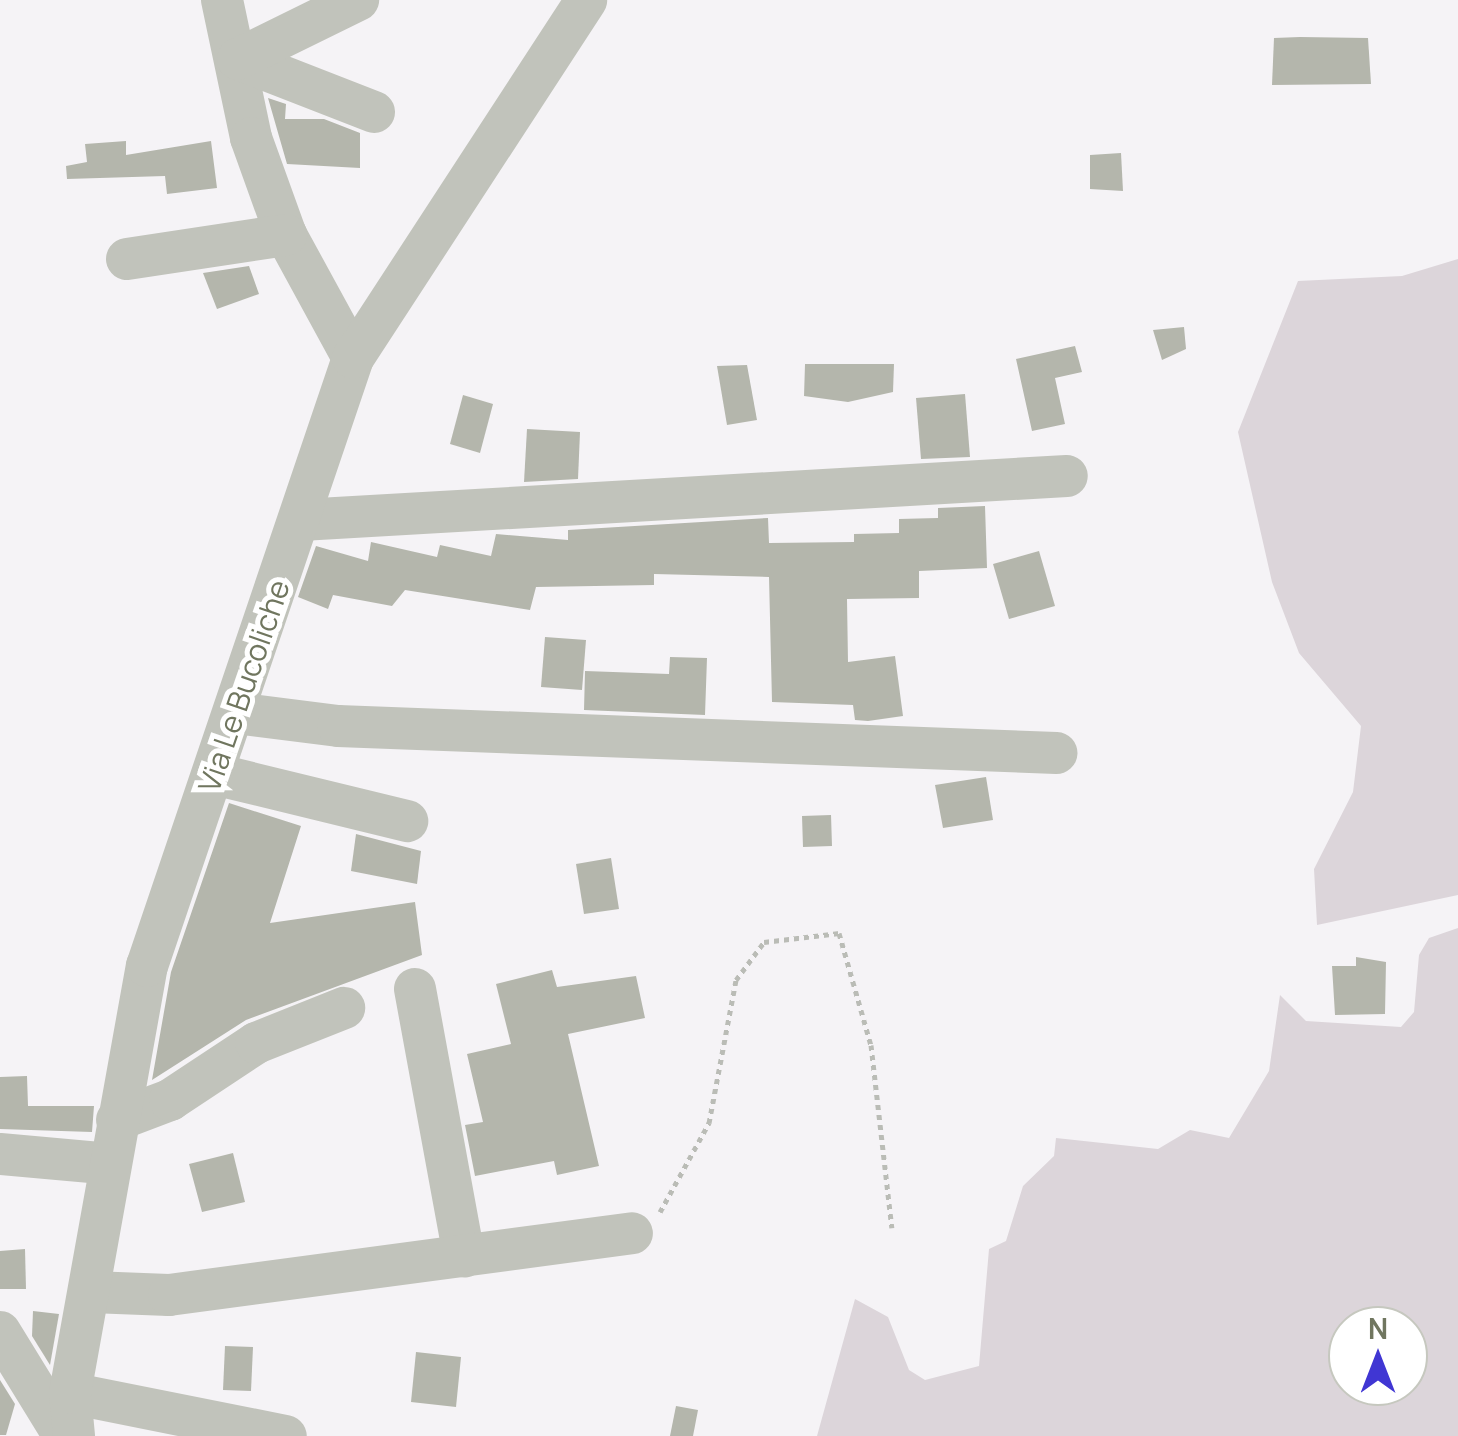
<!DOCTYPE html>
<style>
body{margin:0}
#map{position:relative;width:1458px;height:1436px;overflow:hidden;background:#f5f3f6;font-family:Manrope,sans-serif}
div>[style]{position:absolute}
.green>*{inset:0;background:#dcd5da}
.building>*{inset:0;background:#b4b6ac}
.path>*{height:5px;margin-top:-2.5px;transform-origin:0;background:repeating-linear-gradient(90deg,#babcb6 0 5px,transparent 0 10px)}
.minor>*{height:42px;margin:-21px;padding:0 21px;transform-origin:21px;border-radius:21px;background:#c1c3bb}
span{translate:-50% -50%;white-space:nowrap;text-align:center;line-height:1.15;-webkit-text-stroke:10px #fff;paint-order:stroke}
.street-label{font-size:30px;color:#70765f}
.north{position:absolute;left:1328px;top:1306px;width:100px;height:100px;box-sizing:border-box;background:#fff;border:2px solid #c6c8bf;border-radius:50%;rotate:0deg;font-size:28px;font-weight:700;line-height:40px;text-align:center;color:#70765f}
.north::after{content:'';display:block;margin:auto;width:35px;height:45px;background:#4036d3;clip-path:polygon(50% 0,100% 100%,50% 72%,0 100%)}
</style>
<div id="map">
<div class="green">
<i style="clip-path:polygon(1458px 259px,1458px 895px,1317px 925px,1314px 869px,1353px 792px,1361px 726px,1299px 653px,1272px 582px,1238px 432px,1298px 281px,1402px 276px)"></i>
<i style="clip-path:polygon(evenodd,1458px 928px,1458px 1436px,817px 1436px,855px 1299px,888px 1317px,909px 1370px,925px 1380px,979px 1366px,989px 1249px,1006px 1241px,1023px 1186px,1054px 1156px,1056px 1138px,1158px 1149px,1190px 1130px,1229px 1138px,1269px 1071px,1280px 995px,1306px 1021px,1401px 1027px,1414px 1012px,1419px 955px,1429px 938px,1458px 928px,1348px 1326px,1408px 1326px,1408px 1386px,1348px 1386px,1348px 1326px)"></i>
</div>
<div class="building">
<i style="clip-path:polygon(1300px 37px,1368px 38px,1371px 84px,1272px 85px,1274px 38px)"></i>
<i style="clip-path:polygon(268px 98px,286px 104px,285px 119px,324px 119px,360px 133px,360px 168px,287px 164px)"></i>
<i style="clip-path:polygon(126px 141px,126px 155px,211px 141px,217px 188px,167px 194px,165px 176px,67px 179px,66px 166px,87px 162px,85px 144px)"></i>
<i style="clip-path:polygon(1121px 153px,1123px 191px,1090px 189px,1090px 155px)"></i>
<i style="clip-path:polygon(249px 266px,259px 294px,217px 309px,203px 273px)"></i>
<i style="clip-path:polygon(1184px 327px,1186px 349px,1162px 360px,1153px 330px)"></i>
<i style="clip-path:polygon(1075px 346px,1082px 372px,1055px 378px,1065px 424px,1032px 431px,1016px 359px)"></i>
<i style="clip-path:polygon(805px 364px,894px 364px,893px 392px,848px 402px,804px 396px)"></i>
<i style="clip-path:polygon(747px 365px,757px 420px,727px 425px,717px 366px)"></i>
<i style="clip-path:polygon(965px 394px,970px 457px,921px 459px,916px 398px)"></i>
<i style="clip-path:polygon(463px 395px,493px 404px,480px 453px,450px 444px)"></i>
<i style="clip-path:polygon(527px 429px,580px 432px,578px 479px,524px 482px)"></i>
<i style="clip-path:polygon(985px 506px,987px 568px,919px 571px,919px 598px,847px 599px,848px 662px,895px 656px,903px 716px,868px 721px,855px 720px,853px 705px,772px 702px,769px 577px,654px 574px,654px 585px,536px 587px,530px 610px,405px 590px,392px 606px,333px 595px,328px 609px,298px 597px,316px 546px,368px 561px,371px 542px,437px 557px,440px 545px,491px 556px,496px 534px,568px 540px,568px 530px,768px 518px,769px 543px,854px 542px,854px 534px,899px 533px,899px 519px,938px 518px,938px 508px)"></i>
<i style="clip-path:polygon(1039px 551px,1055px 606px,1009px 619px,993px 564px)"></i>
<i style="clip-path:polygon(545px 637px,586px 640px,582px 690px,541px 687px)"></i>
<i style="clip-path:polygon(670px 657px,707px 658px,705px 715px,584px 710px,585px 671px,669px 674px)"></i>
<i style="clip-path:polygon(986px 777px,993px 820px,943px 828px,935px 785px)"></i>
<i style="clip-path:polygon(229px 803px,301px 826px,270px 923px,415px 902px,422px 955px,246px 1020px,152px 1080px,171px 972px)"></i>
<i style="clip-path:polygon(831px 815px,832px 846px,803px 847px,802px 816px)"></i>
<i style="clip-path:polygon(356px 834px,421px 851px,417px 884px,351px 871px)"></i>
<i style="clip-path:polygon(611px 858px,619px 909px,584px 914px,576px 864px)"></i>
<i style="clip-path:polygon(1356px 957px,1386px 962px,1385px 1014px,1335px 1015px,1332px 966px,1356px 966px)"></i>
<i style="clip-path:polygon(552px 970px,557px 987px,636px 976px,645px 1018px,568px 1034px,599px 1166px,557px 1175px,554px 1161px,475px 1176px,465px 1125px,483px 1122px,467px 1054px,511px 1044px,496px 984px)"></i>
<i style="clip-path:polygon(27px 1076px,28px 1106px,94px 1106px,92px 1132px,0 1129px,0 1077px)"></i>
<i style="clip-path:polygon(233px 1153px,245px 1202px,202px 1212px,189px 1164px)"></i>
<i style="clip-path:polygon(25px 1249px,26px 1289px,0 1289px,0 1251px)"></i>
<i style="clip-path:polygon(33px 1311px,59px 1314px,50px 1365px,32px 1336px)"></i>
<i style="clip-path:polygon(225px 1346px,253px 1347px,251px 1391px,223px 1390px)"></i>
<i style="clip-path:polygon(416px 1352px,461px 1357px,456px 1407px,411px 1402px)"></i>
<i style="clip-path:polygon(0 1380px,15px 1404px,6px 1435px,0 1435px)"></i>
<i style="clip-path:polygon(676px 1406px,698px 1410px,693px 1436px,670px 1436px)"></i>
</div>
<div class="path">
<i style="left:660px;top:1212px;width:102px;rotate:-61.2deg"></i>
<i style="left:709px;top:1123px;width:146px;rotate:-79.3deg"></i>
<i style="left:736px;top:980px;width:47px;rotate:-53.6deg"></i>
<i style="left:764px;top:942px;width:76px;rotate:-6.8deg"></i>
<i style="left:839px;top:933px;width:116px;rotate:74.1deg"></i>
<i style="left:871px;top:1045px;width:184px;rotate:83.5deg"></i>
</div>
<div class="minor">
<i style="left:222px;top:0;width:141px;rotate:78.1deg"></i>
<i style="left:251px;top:138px;width:103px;rotate:70.2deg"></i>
<i style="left:286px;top:235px;width:140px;rotate:61.4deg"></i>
<i style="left:238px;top:59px;width:146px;rotate:21.3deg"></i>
<i style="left:238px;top:59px;width:134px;rotate:-26.2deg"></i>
<i style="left:127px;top:259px;width:161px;rotate:-8.6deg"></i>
<i style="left:301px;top:520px;width:767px;rotate:-3.29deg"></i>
<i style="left:235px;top:713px;width:104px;rotate:7.2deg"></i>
<i style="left:338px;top:726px;width:719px;rotate:2.15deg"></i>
<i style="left:214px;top:774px;width:199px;rotate:13.7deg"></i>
<i style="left:415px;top:989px;width:272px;rotate:79.6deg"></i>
<i style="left:117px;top:1120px;width:57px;rotate:-20.7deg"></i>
<i style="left:170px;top:1100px;width:103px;rotate:-33.5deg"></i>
<i style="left:256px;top:1043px;width:95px;rotate:-21.7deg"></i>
<i style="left:0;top:1154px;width:111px;rotate:5.1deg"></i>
<i style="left:91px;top:1292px;width:78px;rotate:2.2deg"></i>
<i style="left:169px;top:1295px;width:467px;rotate:-7.6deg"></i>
<i style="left:0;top:1332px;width:122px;rotate:58.4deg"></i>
<i style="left:70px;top:1393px;width:220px;rotate:11.3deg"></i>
<i style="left:74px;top:1436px;width:43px;rotate:-95.3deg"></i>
<i style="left:70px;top:1393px;width:434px;rotate:-79.8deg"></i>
<i style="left:147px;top:966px;width:642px;rotate:-71.28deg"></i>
<i style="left:353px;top:358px;width:427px;rotate:-56.9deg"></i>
</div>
<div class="street-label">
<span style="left:244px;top:686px;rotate:-71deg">Via Le Bucoliche</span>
</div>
<div class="north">N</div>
</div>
